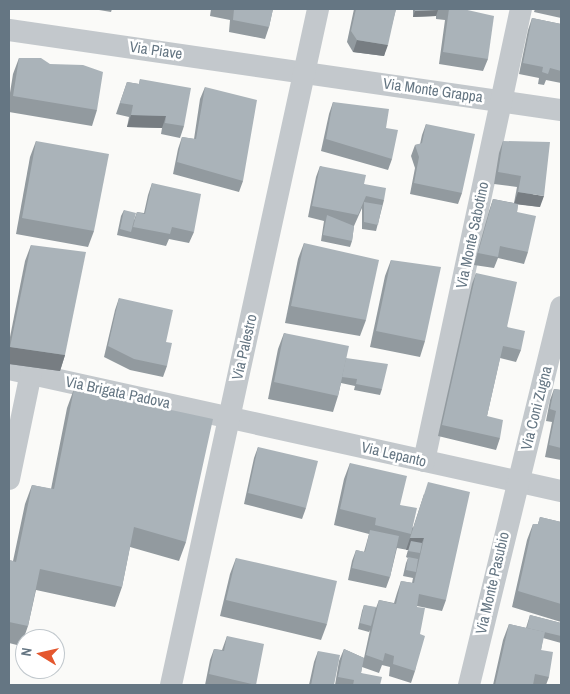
<!DOCTYPE html>
<style>
body{margin:0}
#map{position:relative;width:570px;height:694px;overflow:hidden;background:#fafaf8;font-family:"Archivo Narrow",sans-serif}
div>[style]{position:absolute}
.minor>*{height:22px;margin:-11px;padding:0 11px;transform-origin:11px;border-radius:11px;background:#c3c8cc}
.wall>*{inset:0;background:#929a9f}
.shaded-wall>*{inset:0;background:#777d82}
.building>*{inset:0;background:#aab3b9}
span{translate:-50% -50%;white-space:nowrap;text-align:center;line-height:1.15;-webkit-text-stroke:5px #fff;paint-order:stroke}
.street-label{font-size:15px;color:#657683}
.frame{position:absolute;inset:0;border:10px solid #657683;pointer-events:none}
.north{position:absolute;left:15px;top:629px;width:50px;height:50px;box-sizing:border-box;background:#fff;border:1px solid #c1c8cd;border-radius:50%;rotate:279deg;font-size:14px;font-weight:700;line-height:20px;text-align:center;color:#657683}
.north::after{content:'';display:block;margin:auto;width:18px;height:22px;background:#e4572e;clip-path:polygon(50% 0,100% 100%,50% 72%,0 100%)}
</style>
<div id="map">
<div class="minor">
<i style="left:9px;top:30px;width:558px;rotate:8.25deg"></i>
<i style="left:9px;top:369px;width:565px;rotate:12.46deg"></i>
<i style="left:424px;top:461px;width:462px;rotate:-77.9deg"></i>
<i style="left:9px;top:479px;width:108px;rotate:-78.3deg"></i>
<i style="left:171px;top:685px;width:692px;rotate:-77.73deg"></i>
<i style="left:469px;top:685px;width:389px;rotate:-76.3deg"></i>
</div>
<div class="wall">
<i style="clip-path:polygon(93px 9px,112px 9px,111px 12px)"></i>
<i style="clip-path:polygon(211px 9px,273px 9px,269px 27px,265px 39px,229px 32px,230px 20px,210px 16px)"></i>
<i style="clip-path:polygon(354px 9px,396px 9px,384px 56px,353px 52px,347px 42px)"></i>
<i style="clip-path:polygon(413px 9px,463px 9px,488px 59px,483px 71px,439px 64px,445px 20px,436px 19px,436px 14px,436px 16px,413px 17px)"></i>
<i style="clip-path:polygon(535px 9px,561px 9px,561px 18px,534px 12px)"></i>
<i style="clip-path:polygon(532px 18px,561px 24px,561px 83px,546px 80px,544px 85px,538px 84px,539px 78px,519px 74px,528px 30px)"></i>
<i style="clip-path:polygon(19px 58px,97px 110px,92px 126px,9px 112px,9px 99px,13px 74px)"></i>
<i style="clip-path:polygon(140px 79px,184px 126px,180px 138px,161px 134px,162px 128px,127px 127px,129px 117px,116px 114px,127px 82px,139px 84px)"></i>
<i style="clip-path:polygon(205px 87px,243px 181px,239px 192px,173px 174px,178px 149px,182px 137px,194px 139px,200px 99px)"></i>
<i style="clip-path:polygon(333px 102px,386px 128px,392px 159px,388px 170px,321px 151px,329px 114px)"></i>
<i style="clip-path:polygon(426px 124px,462px 193px,458px 204px,410px 194px,415px 168px,411px 156px,415px 145px,420px 144px,422px 135px)"></i>
<i style="clip-path:polygon(36px 141px,94px 231px,88px 247px,16px 234px,30px 157px)"></i>
<i style="clip-path:polygon(503px 141px,540px 207px,518px 204px,517px 212px,528px 252px,524px 264px,498px 258px,494px 268px,474px 265px,489px 211px,493px 199px,514px 203px,517px 187px,494px 184px,499px 153px)"></i>
<i style="clip-path:polygon(320px 166px,364px 184px,384px 200px,376px 231px,362px 229px,362px 208px,354px 226px,352px 241px,350px 247px,321px 241px,324px 221px,308px 217px,316px 177px)"></i>
<i style="clip-path:polygon(152px 183px,194px 232px,189px 243px,169px 239px,166px 246px,117px 235px,121px 216px,124px 210px,134px 220px,137px 212px,144px 213px,148px 195px)"></i>
<i style="clip-path:polygon(304px 243px,366px 320px,360px 336px,285px 323px,298px 259px)"></i>
<i style="clip-path:polygon(31px 245px,65px 355px,60px 371px,9px 364px,9px 342px,25px 261px)"></i>
<i style="clip-path:polygon(391px 260px,425px 341px,420px 357px,370px 347px,385px 276px)"></i>
<i style="clip-path:polygon(476px 273px,521px 350px,516px 362px,500px 358px,487px 416px,500px 438px,496px 450px,438px 436px,472px 284px)"></i>
<i style="clip-path:polygon(119px 298px,166px 342px,167px 366px,163px 377px,130px 370px,104px 357px,115px 310px)"></i>
<i style="clip-path:polygon(284px 333px,346px 358px,382px 389px,380px 395px,354px 390px,355px 386px,341px 383px,338px 396px,333px 412px,268px 399px,278px 349px)"></i>
<i style="clip-path:polygon(74px 389px,186px 542px,179px 561px,130px 547px,122px 587px,115px 607px,36px 590px,28px 626px,21px 646px,9px 643px,9px 560px,13px 561px,25px 504px,32px 485px,51px 489px,67px 408px)"></i>
<i style="clip-path:polygon(554px 389px,561px 390px,561px 460px,545px 457px,552px 422px,546px 421px,550px 400px)"></i>
<i style="clip-path:polygon(258px 447px,306px 508px,302px 519px,244px 504px,254px 458px)"></i>
<i style="clip-path:polygon(350px 463px,400px 505px,413px 528px,424px 494px,446px 600px,442px 611px,417px 606px,420px 634px,415px 671px,411px 683px,389px 676px,390px 667px,382px 665px,379px 673px,362px 667px,361px 673px,380px 685px,335px 685px,339px 661px,344px 649px,364px 658px,370px 630px,369px 632px,358px 629px,362px 611px,364px 605px,376px 608px,379px 600px,394px 603px,397px 593px,401px 581px,412px 583px,413px 578px,403px 576px,406px 563px,408px 558px,406px 557px,408px 550px,397px 548px,390px 577px,386px 588px,348px 580px,352px 561px,356px 550px,364px 552px,369px 534px,334px 525px,344px 479px)"></i>
<i style="clip-path:polygon(540px 517px,561px 522px,561px 622px,512px 607px,527px 540px,533px 524px,538px 524px)"></i>
<i style="clip-path:polygon(236px 558px,327px 624px,321px 640px,220px 616px,230px 574px)"></i>
<i style="clip-path:polygon(530px 615px,561px 623px,561px 643px,543px 638px,541px 650px,549px 677px,546px 685px,493px 685px,503px 640px,509px 624px,526px 628px)"></i>
<i style="clip-path:polygon(227px 636px,256px 685px,205px 685px,210px 660px,214px 649px,222px 650px)"></i>
<i style="clip-path:polygon(318px 651px,334px 685px,309px 685px,314px 662px)"></i>
</div>
<div class="shaded-wall">
<i style="clip-path:polygon(438px 10px,436px 16px,413px 17px,415px 11px)"></i>
<i style="clip-path:polygon(357px 40px,388px 45px,384px 56px,353px 52px)"></i>
<i style="clip-path:polygon(131px 115px,166px 116px,162px 128px,127px 127px)"></i>
<i style="clip-path:polygon(518px 192px,544px 196px,540px 207px,514px 204px)"></i>
<i style="clip-path:polygon(10px 347px,65px 355px,60px 371px,9px 364px,9px 352px)"></i>
<i style="clip-path:polygon(410px 538px,424px 538px,419px 549px,406px 550px)"></i>
</div>
<div class="building">
<i style="clip-path:polygon(234px 9px,273px 9px,269px 27px,233px 20px)"></i>
<i style="clip-path:polygon(356px 9px,396px 9px,388px 45px,357px 40px,351px 31px)"></i>
<i style="clip-path:polygon(415px 9px,438px 9px,438px 10px,415px 11px)"></i>
<i style="clip-path:polygon(449px 9px,463px 9px,494px 16px,488px 59px,443px 52px)"></i>
<i style="clip-path:polygon(532px 18px,561px 24px,561px 71px,550px 68px,548px 74px,542px 72px,543px 67px,523px 63px)"></i>
<i style="clip-path:polygon(19px 58px,41px 58px,50px 64px,83px 65px,103px 72px,97px 110px,13px 96px)"></i>
<i style="clip-path:polygon(140px 79px,191px 88px,184px 126px,165px 123px,166px 116px,131px 115px,133px 105px,120px 103px,127px 82px,139px 84px)"></i>
<i style="clip-path:polygon(205px 87px,257px 100px,243px 181px,177px 162px,182px 137px,196px 139px)"></i>
<i style="clip-path:polygon(333px 102px,389px 109px,386px 128px,398px 130px,392px 159px,326px 139px)"></i>
<i style="clip-path:polygon(426px 124px,475px 134px,462px 193px,414px 183px,419px 157px,415px 145px,422px 143px)"></i>
<i style="clip-path:polygon(36px 141px,109px 154px,94px 231px,22px 218px)"></i>
<i style="clip-path:polygon(503px 141px,550px 142px,544px 196px,518px 192px,521px 176px,498px 172px)"></i>
<i style="clip-path:polygon(320px 166px,366px 175px,364px 184px,386px 188px,384px 200px,366px 196px,358px 215px,312px 206px)"></i>
<i style="clip-path:polygon(152px 183px,201px 194px,194px 232px,172px 227px,170px 234px,133px 227px,137px 212px,145px 214px)"></i>
<i style="clip-path:polygon(493px 199px,518px 204px,517px 212px,536px 216px,528px 252px,500px 246px,498px 257px,478px 253px)"></i>
<i style="clip-path:polygon(364px 202px,382px 205px,378px 225px,364px 222px)"></i>
<i style="clip-path:polygon(124px 210px,136px 213px,131px 232px,120px 229px)"></i>
<i style="clip-path:polygon(327px 215px,354px 226px,352px 241px,323px 235px)"></i>
<i style="clip-path:polygon(304px 243px,379px 260px,366px 320px,291px 306px)"></i>
<i style="clip-path:polygon(31px 245px,86px 252px,65px 355px,10px 347px)"></i>
<i style="clip-path:polygon(391px 260px,441px 267px,425px 341px,376px 331px)"></i>
<i style="clip-path:polygon(476px 273px,517px 282px,507px 327px,525px 331px,521px 350px,503px 346px,487px 416px,503px 420px,500px 438px,442px 425px)"></i>
<i style="clip-path:polygon(119px 298px,173px 310px,166px 342px,172px 343px,167px 366px,134px 359px,108px 346px)"></i>
<i style="clip-path:polygon(284px 333px,349px 346px,338px 396px,274px 382px)"></i>
<i style="clip-path:polygon(346px 358px,388px 364px,382px 389px,356px 384px,357px 379px,342px 377px)"></i>
<i style="clip-path:polygon(74px 389px,213px 419px,186px 542px,134px 527px,122px 587px,40px 569px,28px 626px,9px 622px,9px 560px,16px 562px,32px 485px,54px 489px)"></i>
<i style="clip-path:polygon(554px 389px,561px 390px,561px 448px,549px 445px,556px 411px,550px 409px)"></i>
<i style="clip-path:polygon(258px 447px,318px 461px,306px 508px,248px 493px)"></i>
<i style="clip-path:polygon(350px 463px,407px 476px,400px 505px,417px 508px,411px 534px,375px 525px,376px 518px,340px 509px)"></i>
<i style="clip-path:polygon(428px 482px,470px 492px,446px 600px,419px 594px,417px 607px,425px 608px,420px 634px,425px 636px,415px 671px,393px 664px,394px 656px,385px 653px,383px 661px,366px 655px,379px 600px,396px 604px,401px 581px,414px 583px,424px 538px,410px 538px)"></i>
<i style="clip-path:polygon(540px 517px,561px 522px,561px 604px,518px 591px,533px 524px,538px 524px)"></i>
<i style="clip-path:polygon(370px 530px,399px 536px,390px 577px,352px 568px,356px 550px,365px 552px)"></i>
<i style="clip-path:polygon(411px 541px,422px 543px,420px 553px,408px 551px)"></i>
<i style="clip-path:polygon(408px 557px,418px 559px,416px 572px,406px 570px)"></i>
<i style="clip-path:polygon(236px 558px,337px 581px,327px 624px,226px 600px)"></i>
<i style="clip-path:polygon(364px 605px,376px 607px,371px 626px,360px 623px)"></i>
<i style="clip-path:polygon(530px 615px,561px 623px,561px 636px,527px 628px)"></i>
<i style="clip-path:polygon(509px 624px,545px 632px,541px 650px,553px 652px,549px 677px,535px 674px,533px 685px,495px 685px)"></i>
<i style="clip-path:polygon(227px 636px,264px 644px,256px 685px,209px 674px,214px 649px,224px 651px)"></i>
<i style="clip-path:polygon(344px 649px,364px 658px,361px 673px,382px 677px,380px 685px,353px 685px,354px 680px,338px 677px)"></i>
<i style="clip-path:polygon(318px 651px,340px 655px,334px 685px,311px 685px)"></i>
</div>
<div class="street-label">
<span style="left:156px;top:50px;rotate:8deg">Via Piave</span>
<span style="left:433px;top:90px;rotate:8deg">Via Monte Grappa</span>
<span style="left:472px;top:235px;rotate:-78deg">Via Monte Sabotino</span>
<span style="left:244px;top:347px;rotate:-77deg">Via Palestro</span>
<span style="left:118px;top:392px;rotate:12deg">Via Brigata Padova</span>
<span style="left:536px;top:408px;rotate:-76deg">Via Coni Zugna</span>
<span style="left:394px;top:454px;rotate:13deg">Via Lepanto</span>
<span style="left:492px;top:583px;rotate:-77deg">Via Monte Pasubio</span>
</div>
<div class="frame"></div>
<div class="north">N</div>
</div>
